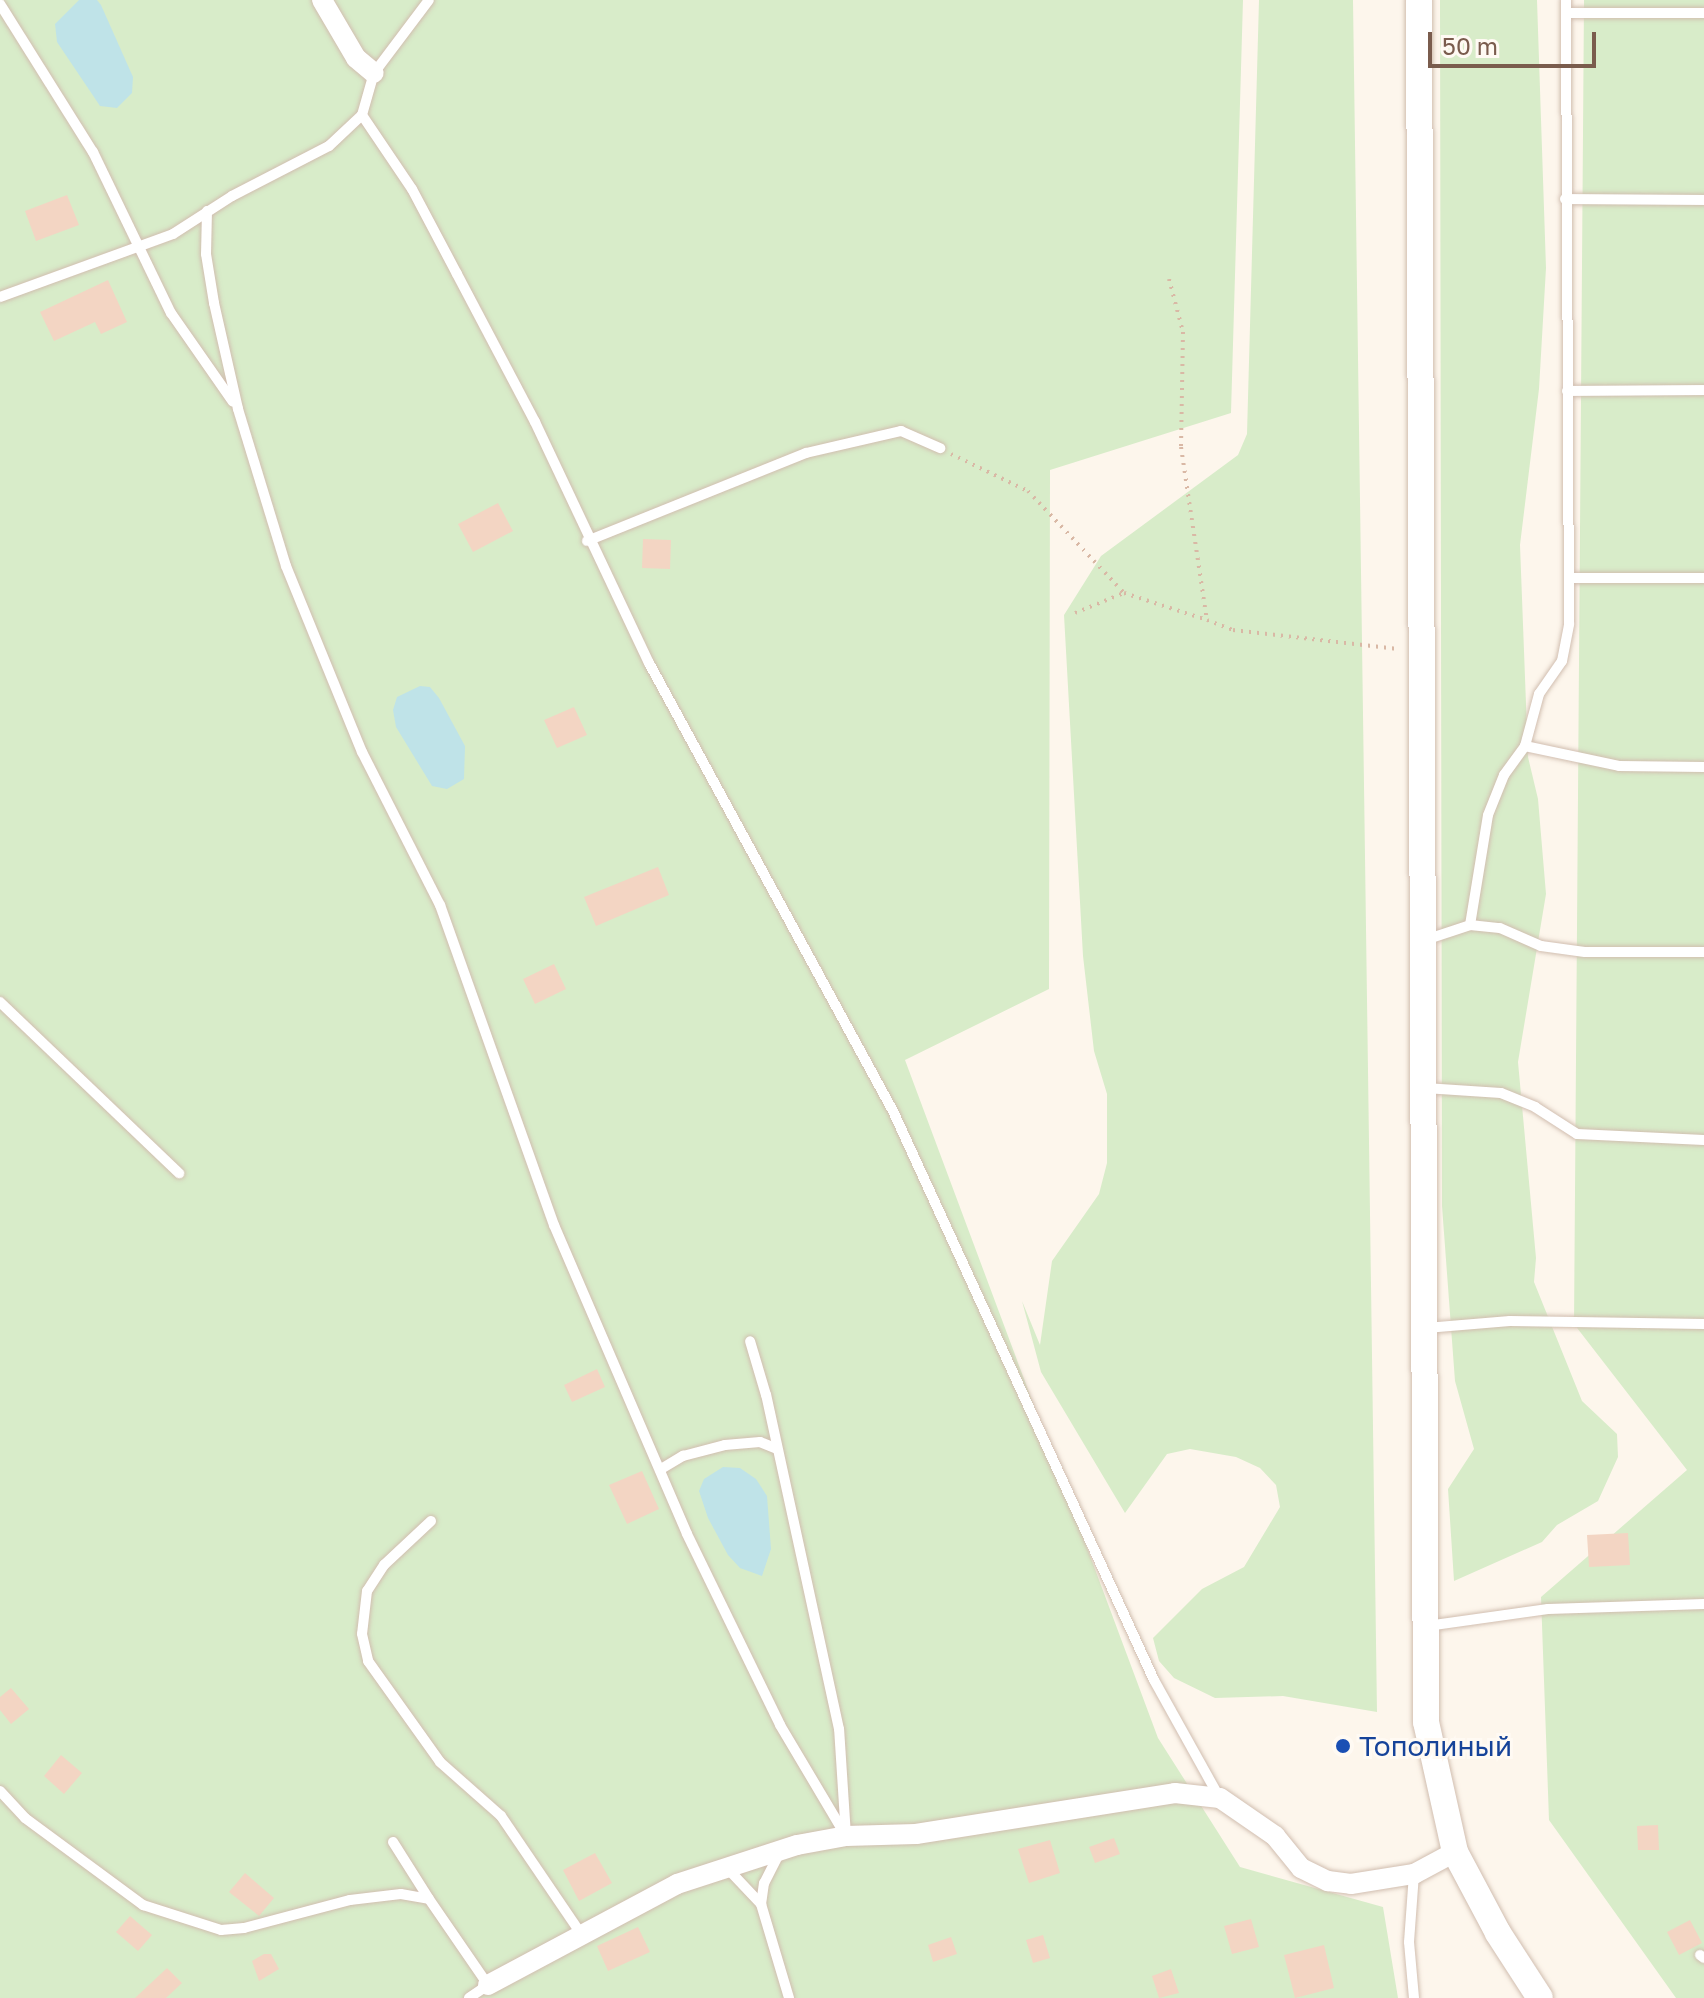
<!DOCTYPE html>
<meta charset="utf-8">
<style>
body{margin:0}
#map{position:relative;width:1704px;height:1998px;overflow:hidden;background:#fdf6ec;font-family:"Golos Text",sans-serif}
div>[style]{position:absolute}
.green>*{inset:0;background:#d8ecc9}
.water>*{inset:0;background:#bfe3e8}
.building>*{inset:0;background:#f3d5c3}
.path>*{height:4px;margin-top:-2px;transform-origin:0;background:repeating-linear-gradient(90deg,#d9b8a5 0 2px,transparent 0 8px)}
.roads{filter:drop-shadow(0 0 2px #d1beb0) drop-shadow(0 0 2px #d1beb0)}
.service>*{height:10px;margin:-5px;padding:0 5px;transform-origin:5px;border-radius:5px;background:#fff}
.minor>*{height:20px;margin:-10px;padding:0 10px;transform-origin:10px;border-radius:10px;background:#fff}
.tertiary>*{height:26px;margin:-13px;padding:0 13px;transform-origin:13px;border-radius:13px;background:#fff}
.dots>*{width:22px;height:22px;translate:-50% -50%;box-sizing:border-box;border:4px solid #fffaf3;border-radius:50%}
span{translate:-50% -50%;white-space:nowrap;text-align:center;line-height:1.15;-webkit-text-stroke:6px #fffaf3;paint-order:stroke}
.transit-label{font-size:28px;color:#164399}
.left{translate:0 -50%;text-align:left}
.scale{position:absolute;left:1428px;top:32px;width:168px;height:36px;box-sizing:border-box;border:4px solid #7a5c4d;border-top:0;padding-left:10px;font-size:24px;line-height:28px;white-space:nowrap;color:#7a5c4d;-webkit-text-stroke:6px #fffaf3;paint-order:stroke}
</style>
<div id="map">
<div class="green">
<i style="clip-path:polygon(0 0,1243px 0,1231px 413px,1050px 470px,1049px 989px,905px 1060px,1158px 1738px,1240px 1867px,1383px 1907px,1398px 1998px,0 1998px)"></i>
<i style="clip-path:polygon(1259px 0,1353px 0,1377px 1712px,1283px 1696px,1215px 1698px,1174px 1678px,1159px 1661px,1153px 1638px,1202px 1589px,1244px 1567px,1280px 1507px,1276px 1485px,1260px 1468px,1236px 1457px,1190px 1449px,1167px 1454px,1125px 1513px,1041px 1372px,1022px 1301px,1040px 1345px,1052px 1261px,1099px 1194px,1107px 1163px,1107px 1094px,1094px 1051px,1083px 956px,1064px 615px,1101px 556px,1238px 455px,1247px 434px)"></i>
<i style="clip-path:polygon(1440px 0,1537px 0,1546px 268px,1539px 389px,1520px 545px,1528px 757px,1538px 799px,1546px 894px,1518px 1062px,1536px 1258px,1534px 1282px,1582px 1401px,1617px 1434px,1618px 1457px,1598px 1501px,1557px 1525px,1542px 1542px,1454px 1581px,1448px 1489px,1474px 1449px,1455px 1381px,1442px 1206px)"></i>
<i style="clip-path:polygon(1584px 0,1704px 0,1704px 1998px,1676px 1998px,1549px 1820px,1541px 1597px,1687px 1470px,1574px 1324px)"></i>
</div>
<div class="water">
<i style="clip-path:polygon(79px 0,97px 0,101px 5px,133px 77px,132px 93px,117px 108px,100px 106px,57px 42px,55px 24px)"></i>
<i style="clip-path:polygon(420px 686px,430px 687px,439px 698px,465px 746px,464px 779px,447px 789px,432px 786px,396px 727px,393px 710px,397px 697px)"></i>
<i style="clip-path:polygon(723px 1467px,740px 1468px,756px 1479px,767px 1496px,771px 1549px,762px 1576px,740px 1568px,728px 1555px,708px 1518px,699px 1491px,704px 1479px)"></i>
</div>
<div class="building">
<i style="clip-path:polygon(67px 195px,79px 225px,36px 241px,25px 211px)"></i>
<i style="clip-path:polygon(108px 280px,127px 322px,101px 334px,95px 322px,54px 341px,40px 312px)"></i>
<i style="clip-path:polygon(498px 503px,513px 531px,473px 552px,458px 524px)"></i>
<i style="clip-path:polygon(643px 539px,671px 540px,670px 569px,642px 568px)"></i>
<i style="clip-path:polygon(574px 707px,587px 735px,557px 748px,544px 720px)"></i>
<i style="clip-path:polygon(658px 867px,669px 895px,596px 926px,584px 897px)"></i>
<i style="clip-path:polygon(554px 964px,566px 989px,535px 1004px,523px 979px)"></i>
<i style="clip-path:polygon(597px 1369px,605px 1387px,572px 1402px,564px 1385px)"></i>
<i style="clip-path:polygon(642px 1471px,659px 1509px,627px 1524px,609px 1485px)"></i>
<i style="clip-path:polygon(1628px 1533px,1630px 1565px,1589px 1567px,1587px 1535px)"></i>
<i style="clip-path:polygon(11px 1688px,29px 1709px,11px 1724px,0 1710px,0 1697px)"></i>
<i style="clip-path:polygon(61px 1755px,82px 1773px,64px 1794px,44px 1776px)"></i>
<i style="clip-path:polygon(1658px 1825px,1659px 1850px,1638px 1850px,1637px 1826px)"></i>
<i style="clip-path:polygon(1114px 1838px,1120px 1854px,1095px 1863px,1089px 1847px)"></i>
<i style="clip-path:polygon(1050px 1840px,1060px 1873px,1029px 1883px,1018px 1849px)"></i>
<i style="clip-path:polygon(595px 1853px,612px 1883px,579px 1901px,563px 1870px)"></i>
<i style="clip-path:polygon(245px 1873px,274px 1898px,259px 1916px,229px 1892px)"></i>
<i style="clip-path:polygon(130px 1916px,152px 1935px,138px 1951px,116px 1932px)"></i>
<i style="clip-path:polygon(1251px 1919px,1259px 1947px,1232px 1954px,1224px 1926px)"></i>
<i style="clip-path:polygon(1690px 1920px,1702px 1943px,1679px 1955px,1667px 1932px)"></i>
<i style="clip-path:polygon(638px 1927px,650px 1952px,608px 1971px,597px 1946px)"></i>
<i style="clip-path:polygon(1043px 1935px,1050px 1958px,1033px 1963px,1026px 1940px)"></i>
<i style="clip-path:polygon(951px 1937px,957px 1954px,933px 1962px,928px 1945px)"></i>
<i style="clip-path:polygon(1324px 1945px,1334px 1988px,1295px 1998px,1284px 1955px)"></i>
<i style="clip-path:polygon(264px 1954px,271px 1954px,279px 1969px,259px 1981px,252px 1961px)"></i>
<i style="clip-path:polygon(167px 1968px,182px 1983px,166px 1998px,135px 1998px)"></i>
<i style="clip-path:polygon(1171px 1969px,1179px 1993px,1159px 1998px,1152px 1976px)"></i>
</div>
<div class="path">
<i style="left:1169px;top:279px;width:55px;rotate:75.2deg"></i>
<i style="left:1183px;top:332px;width:115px;rotate:91deg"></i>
<i style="left:1181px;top:447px;width:175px;rotate:81.5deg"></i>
<i style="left:1207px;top:620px;width:28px;rotate:21deg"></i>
<i style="left:1233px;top:630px;width:166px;rotate:6.6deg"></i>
<i style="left:951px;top:454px;width:85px;rotate:25.7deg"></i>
<i style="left:1028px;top:491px;width:140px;rotate:46.7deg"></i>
<i style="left:1075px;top:613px;width:53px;rotate:-22.2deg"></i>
<i style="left:1124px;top:593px;width:87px;rotate:18deg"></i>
</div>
<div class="roads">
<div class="service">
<i style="left:0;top:4px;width:175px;rotate:57.9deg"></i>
<i style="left:93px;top:152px;width:179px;rotate:64.2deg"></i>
<i style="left:171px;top:313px;width:108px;rotate:55.1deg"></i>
<i style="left:1566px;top:13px;width:138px"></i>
<i style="left:362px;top:115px;width:89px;rotate:56deg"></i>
<i style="left:412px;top:189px;width:96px;rotate:62.1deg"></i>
<i style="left:457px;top:274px;width:167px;rotate:62.2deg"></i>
<i style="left:535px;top:422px;width:267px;rotate:64.7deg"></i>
<i style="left:649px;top:663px;width:510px;rotate:61.43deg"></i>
<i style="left:893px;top:1111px;width:626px;rotate:65.36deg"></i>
<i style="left:1154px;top:1680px;width:134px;rotate:60.9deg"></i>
<i style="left:1565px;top:199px;width:139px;rotate:0.4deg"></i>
<i style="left:207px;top:211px;width:43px;rotate:91.3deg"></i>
<i style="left:206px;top:254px;width:50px;rotate:80.7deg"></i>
<i style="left:214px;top:303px;width:109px;rotate:77.2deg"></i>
<i style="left:238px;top:409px;width:164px;rotate:73deg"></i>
<i style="left:286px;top:566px;width:201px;rotate:67.8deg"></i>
<i style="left:362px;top:752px;width:172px;rotate:63deg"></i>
<i style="left:440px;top:905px;width:340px;rotate:70.4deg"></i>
<i style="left:554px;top:1225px;width:336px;rotate:66.7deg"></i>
<i style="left:687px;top:1534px;width:212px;rotate:64deg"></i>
<i style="left:780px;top:1725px;width:129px;rotate:59.3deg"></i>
<i style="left:846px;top:1836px;width:107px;rotate:-93.7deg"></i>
<i style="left:839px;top:1729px;width:342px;rotate:-102.3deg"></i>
<i style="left:766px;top:1395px;width:56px;rotate:-106.5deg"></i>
<i style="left:0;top:297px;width:184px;rotate:-20deg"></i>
<i style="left:173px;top:234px;width:70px;rotate:-32.8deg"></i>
<i style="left:232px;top:196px;width:109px;rotate:-27.3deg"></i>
<i style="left:329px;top:146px;width:45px;rotate:-43.2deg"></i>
<i style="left:362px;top:115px;width:44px;rotate:-74.1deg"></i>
<i style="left:374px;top:73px;width:91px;rotate:-53deg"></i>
<i style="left:1567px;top:391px;width:137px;rotate:-0.4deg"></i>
<i style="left:587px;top:541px;width:236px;rotate:-21.9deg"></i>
<i style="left:806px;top:453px;width:98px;rotate:-13deg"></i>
<i style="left:901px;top:431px;width:43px;rotate:23.6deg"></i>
<i style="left:1569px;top:578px;width:135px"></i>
<i style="left:1525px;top:746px;width:96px;rotate:12deg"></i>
<i style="left:1619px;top:766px;width:85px;rotate:0.7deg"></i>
<i style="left:1470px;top:925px;width:111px;rotate:-80.7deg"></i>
<i style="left:1488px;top:815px;width:43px;rotate:-68.2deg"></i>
<i style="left:1504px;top:775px;width:36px;rotate:-54deg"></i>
<i style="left:1525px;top:746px;width:54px;rotate:-74.9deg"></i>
<i style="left:1539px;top:694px;width:40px;rotate:-55.1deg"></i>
<i style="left:1562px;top:661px;width:38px;rotate:-79deg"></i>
<i style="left:1569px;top:624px;width:624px;rotate:-90.28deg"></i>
<i style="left:1425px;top:940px;width:47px;rotate:-18.4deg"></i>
<i style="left:1470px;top:925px;width:30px;rotate:6deg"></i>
<i style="left:1500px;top:928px;width:45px;rotate:23.7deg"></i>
<i style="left:1541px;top:946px;width:44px;rotate:7.8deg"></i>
<i style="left:1585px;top:952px;width:119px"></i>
<i style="left:0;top:1002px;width:248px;rotate:43.7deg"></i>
<i style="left:1425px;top:1088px;width:76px;rotate:3.8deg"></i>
<i style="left:1501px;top:1093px;width:37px;rotate:22deg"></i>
<i style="left:1535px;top:1107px;width:50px;rotate:32.7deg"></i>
<i style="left:1577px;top:1134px;width:127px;rotate:2.7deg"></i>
<i style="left:1426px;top:1328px;width:84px;rotate:-4.8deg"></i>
<i style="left:1510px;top:1321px;width:194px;rotate:0.9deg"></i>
<i style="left:661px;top:1469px;width:26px;rotate:-31deg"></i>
<i style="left:683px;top:1456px;width:43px;rotate:-14.7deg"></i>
<i style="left:725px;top:1445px;width:35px;rotate:-5deg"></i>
<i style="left:760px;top:1442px;width:16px;rotate:22deg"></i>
<i style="left:431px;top:1521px;width:64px;rotate:136.9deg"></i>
<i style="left:384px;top:1565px;width:31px;rotate:123deg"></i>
<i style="left:367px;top:1591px;width:43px;rotate:96.6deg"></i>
<i style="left:362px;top:1634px;width:28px;rotate:77deg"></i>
<i style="left:368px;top:1661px;width:124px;rotate:54.5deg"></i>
<i style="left:440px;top:1762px;width:81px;rotate:41.5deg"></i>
<i style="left:501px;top:1816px;width:144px;rotate:55.8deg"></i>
<i style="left:1427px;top:1626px;width:122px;rotate:-8deg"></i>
<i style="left:1548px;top:1609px;width:156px;rotate:-1.8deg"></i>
<i style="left:0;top:1791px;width:37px;rotate:47deg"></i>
<i style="left:25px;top:1818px;width:147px;rotate:36.4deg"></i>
<i style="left:143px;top:1905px;width:82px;rotate:17.8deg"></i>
<i style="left:221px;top:1930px;width:23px;rotate:-5deg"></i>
<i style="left:244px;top:1928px;width:110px;rotate:-14.8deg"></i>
<i style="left:350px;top:1900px;width:51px;rotate:-6.7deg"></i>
<i style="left:401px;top:1894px;width:28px;rotate:10deg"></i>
<i style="left:429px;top:1899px;width:104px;rotate:55.5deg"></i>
<i style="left:488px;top:1985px;width:23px;rotate:146deg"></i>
<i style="left:393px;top:1842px;width:67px;rotate:57.7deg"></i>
<i style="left:780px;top:1852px;width:35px;rotate:117deg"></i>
<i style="left:764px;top:1883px;width:21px;rotate:98deg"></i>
<i style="left:761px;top:1904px;width:98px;rotate:73.4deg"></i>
<i style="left:727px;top:1868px;width:50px;rotate:46.6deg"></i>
<i style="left:1700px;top:1955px;width:5px;rotate:37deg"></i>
<i style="left:1414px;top:1998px;width:56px;rotate:-95.1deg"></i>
<i style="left:1409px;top:1942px;width:68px;rotate:-85.8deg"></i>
</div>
<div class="minor">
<i style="left:322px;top:0;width:67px;rotate:59.6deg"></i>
<i style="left:356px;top:58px;width:23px;rotate:40deg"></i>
<i style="left:488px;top:1985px;width:214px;rotate:-28.1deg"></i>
<i style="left:677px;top:1884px;width:126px;rotate:-18deg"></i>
<i style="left:797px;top:1845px;width:50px;rotate:-10.4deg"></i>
<i style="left:846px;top:1836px;width:70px;rotate:-1.6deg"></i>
<i style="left:916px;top:1834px;width:262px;rotate:-9deg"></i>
<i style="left:1175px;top:1793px;width:45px;rotate:6.3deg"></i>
<i style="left:1220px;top:1798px;width:67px;rotate:34.6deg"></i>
<i style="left:1275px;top:1836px;width:41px;rotate:50.9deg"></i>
<i style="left:1301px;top:1868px;width:30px;rotate:26deg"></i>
<i style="left:1328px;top:1881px;width:23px;rotate:7deg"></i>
<i style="left:1351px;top:1884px;width:64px;rotate:-9deg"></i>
<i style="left:1414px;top:1874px;width:47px;rotate:-28.2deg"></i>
</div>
<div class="tertiary">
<i style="left:1419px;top:0;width:1722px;rotate:89.77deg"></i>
<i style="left:1426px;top:1722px;width:133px;rotate:77.4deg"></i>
<i style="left:1455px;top:1852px;width:92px;rotate:62deg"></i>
<i style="left:1498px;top:1933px;width:77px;rotate:57.1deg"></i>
</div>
</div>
<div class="dots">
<i style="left:1343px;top:1746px;background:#1a4fb4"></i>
</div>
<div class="transit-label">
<span class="left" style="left:1359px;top:1746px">Тополиный</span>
</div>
<div class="scale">50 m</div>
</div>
